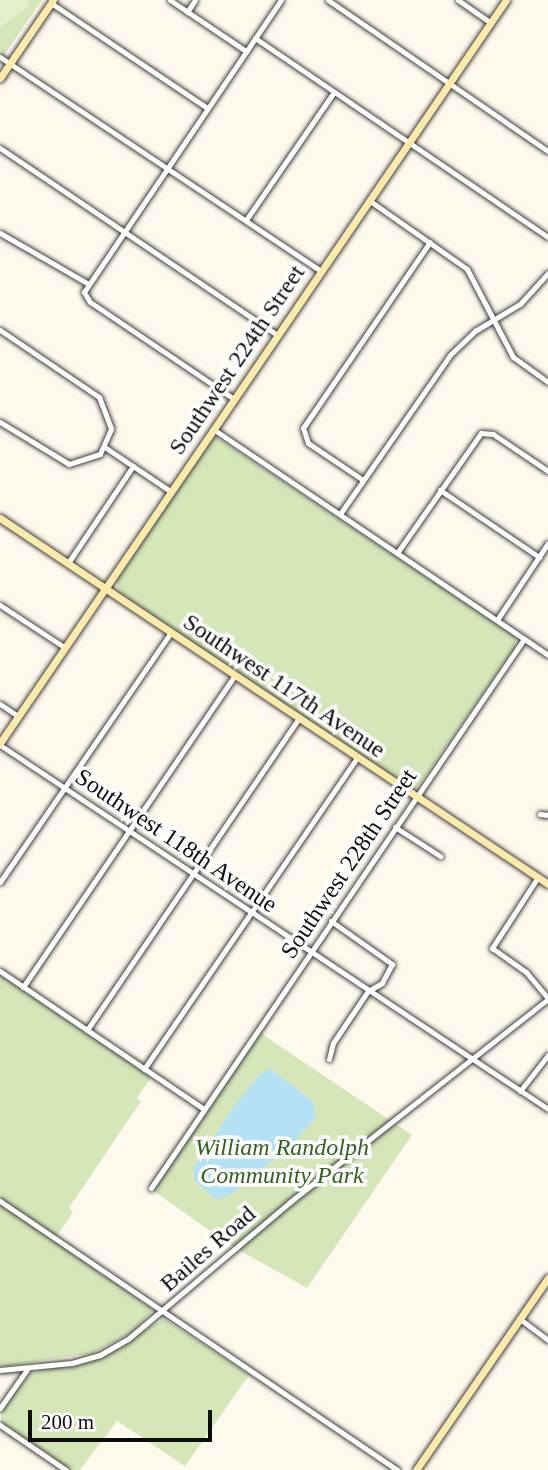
<!DOCTYPE html>
<style>
body{margin:0}
#map{position:relative;width:548px;height:1470px;overflow:hidden;background:#fef9ed;font-family:"Times New Roman",serif}
div>[style]{position:absolute}
.green>*{inset:0;background:#d5e7b9}
.pitch>*{inset:0;background:#e5eeca}
.water>*{inset:0;background:#b4e1f3}
.roads{filter:drop-shadow(0 0 2px #404040) drop-shadow(0 0 2px #404040)}
.street>*{height:5px;margin:-2.5px;padding:0 2.5px;transform-origin:2.5px;border-radius:2.5px;background:#fff}
.secondary>*{height:7px;margin:-3.5px;padding:0 3.5px;transform-origin:3.5px;border-radius:3.5px;background:#fbebab}
span{translate:-50% -50%;white-space:nowrap;text-align:center;line-height:1.15;-webkit-text-stroke:7px #fff;paint-order:stroke}
.street-label{font-size:24px;color:#0d0d0d}
.park-label{font-size:24px;color:#336120;font-style:italic}
.scale{position:absolute;left:28px;top:1410px;width:184px;height:32px;box-sizing:border-box;border:4px solid #0d0d0d;border-top:0;padding-left:9px;font-size:21px;line-height:24px;white-space:nowrap;color:#0d0d0d;-webkit-text-stroke:5px #fff;paint-order:stroke}
</style>
<div id="map">
<div class="green">
<i style="clip-path:polygon(0 0,42px 0,0 61px)"></i>
<i style="clip-path:polygon(217px 438px,515px 636px,515px 647px,417px 788px,409px 788px,118px 592px,117px 578px,128px 560px,210px 440px)"></i>
<i style="clip-path:polygon(0 975px,151px 1077px,137px 1098px,141px 1101px,69px 1208px,73px 1212px,54px 1240px,153px 1310px,135px 1331px,93px 1353px,0 1367px)"></i>
<i style="clip-path:polygon(259px 1032px,412px 1135px,307px 1288px,230px 1245px,151px 1189px)"></i>
<i style="clip-path:polygon(164px 1319px,249px 1375px,185px 1466px,117px 1421px,80px 1470px,70px 1470px,1px 1422px,1px 1411px,31px 1373px,103px 1356px)"></i>
</div>
<div class="pitch">
<i style="clip-path:polygon(0 0,27px 0,29px 6px,0 27px)"></i>
</div>
<div class="water">
<i style="clip-path:polygon(271px 1069px,313px 1102px,316px 1118px,288px 1148px,230px 1195px,216px 1200px,194px 1180px,194px 1167px,234px 1106px,261px 1073px)"></i>
</div>
<div class="roads">
<div class="street">
<i style="left:170px;top:0;width:92px;rotate:33.9deg"></i>
<i style="left:328px;top:0;width:267px;rotate:34.5deg"></i>
<i style="left:458px;top:0;width:40px;rotate:34.9deg"></i>
<i style="left:51px;top:3px;width:188px;rotate:33.9deg"></i>
<i style="left:187px;top:12px;width:14px;rotate:-56deg"></i>
<i style="left:255px;top:38px;width:354px;rotate:34.2deg"></i>
<i style="left:0;top:57px;width:386px;rotate:33.7deg"></i>
<i style="left:0;top:148px;width:334px;rotate:34deg"></i>
<i style="left:370px;top:201px;width:118px;rotate:35deg"></i>
<i style="left:467px;top:269px;width:99px;rotate:62.4deg"></i>
<i style="left:513px;top:357px;width:43px;rotate:35.5deg"></i>
<i style="left:246px;top:220px;width:155px;rotate:-55.5deg"></i>
<i style="left:0;top:233px;width:100px;rotate:29.9deg"></i>
<i style="left:0;top:330px;width:120px;rotate:34.1deg"></i>
<i style="left:99px;top:397px;width:34px;rotate:69deg"></i>
<i style="left:111px;top:429px;width:27px;rotate:114deg"></i>
<i style="left:100px;top:454px;width:33px;rotate:162deg"></i>
<i style="left:69px;top:464px;width:81px;rotate:-148.7deg"></i>
<i style="left:234px;top:399px;width:174px;rotate:-146deg"></i>
<i style="left:90px;top:302px;width:12px;rotate:-121deg"></i>
<i style="left:84px;top:292px;width:352px;rotate:-56deg"></i>
<i style="left:213px;top:429px;width:404px;rotate:34deg"></i>
<i style="left:106px;top:448px;width:77px;rotate:33.9deg"></i>
<i style="left:363px;top:480px;width:66px;rotate:-146.1deg"></i>
<i style="left:308px;top:443px;width:16px;rotate:-108deg"></i>
<i style="left:303px;top:428px;width:225px;rotate:-55.7deg"></i>
<i style="left:440px;top:490px;width:120px;rotate:34.1deg"></i>
<i style="left:340px;top:514px;width:193px;rotate:-55.3deg"></i>
<i style="left:450px;top:355px;width:35px;rotate:-44deg"></i>
<i style="left:475px;top:331px;width:52px;rotate:-31deg"></i>
<i style="left:520px;top:304px;width:42px;rotate:-47.9deg"></i>
<i style="left:397px;top:553px;width:146px;rotate:-55deg"></i>
<i style="left:481px;top:433px;width:12px;rotate:5deg"></i>
<i style="left:493px;top:434px;width:66px;rotate:33.9deg"></i>
<i style="left:68px;top:563px;width:117px;rotate:-56.2deg"></i>
<i style="left:0;top:605px;width:77px;rotate:33.3deg"></i>
<i style="left:497px;top:620px;width:92px;rotate:-56.5deg"></i>
<i style="left:0;top:704px;width:22px;rotate:34deg"></i>
<i style="left:0;top:745px;width:658px;rotate:33.59deg"></i>
<i style="left:540px;top:814px;width:8px;rotate:7deg"></i>
<i style="left:395px;top:827px;width:54px;rotate:32.8deg"></i>
<i style="left:538px;top:877px;width:85px;rotate:122.9deg"></i>
<i style="left:492px;top:948px;width:42px;rotate:35.2deg"></i>
<i style="left:526px;top:972px;width:34px;rotate:50deg"></i>
<i style="left:0;top:882px;width:301px;rotate:-55.6deg"></i>
<i style="left:331px;top:921px;width:75px;rotate:35.2deg"></i>
<i style="left:392px;top:964px;width:21px;rotate:118deg"></i>
<i style="left:382px;top:983px;width:16px;rotate:150deg"></i>
<i style="left:0;top:971px;width:246px;rotate:34.1deg"></i>
<i style="left:23px;top:987px;width:376px;rotate:-55.8deg"></i>
<i style="left:87px;top:1030px;width:377px;rotate:-55.8deg"></i>
<i style="left:329px;top:1059px;width:16px;rotate:-76deg"></i>
<i style="left:333px;top:1043px;width:63px;rotate:-56.1deg"></i>
<i style="left:144px;top:1069px;width:377px;rotate:-55.6deg"></i>
<i style="left:520px;top:1091px;width:46px;rotate:-52.1deg"></i>
<i style="left:151px;top:1188px;width:664px;rotate:-55.81deg"></i>
<i style="left:0;top:1201px;width:480px;rotate:34.1deg"></i>
<i style="left:520px;top:1319px;width:35px;rotate:37deg"></i>
<i style="left:0;top:1370px;width:72px;rotate:-5.6deg"></i>
<i style="left:72px;top:1363px;width:29px;rotate:-16deg"></i>
<i style="left:100px;top:1355px;width:32px;rotate:-30deg"></i>
<i style="left:128px;top:1339px;width:212px;rotate:-40.2deg"></i>
<i style="left:290px;top:1202px;width:328px;rotate:-38.2deg"></i>
<i style="left:0;top:1408px;width:49px;rotate:-55deg"></i>
<i style="left:0;top:1425px;width:80px;rotate:34.3deg"></i>
</div>
<div class="secondary">
<i style="left:0;top:78px;width:94px;rotate:-55.8deg"></i>
<i style="left:0;top:518px;width:659px;rotate:33.74deg"></i>
<i style="left:0;top:743px;width:899px;rotate:-55.74deg"></i>
<i style="left:416px;top:1470px;width:233px;rotate:-55.5deg"></i>
</div>
</div>
<div class="street-label">
<span style="left:237px;top:360px;rotate:-56deg">Southwest 224th Street</span>
<span style="left:284px;top:686px;rotate:34deg">Southwest 117th Avenue</span>
<span style="left:176px;top:841px;rotate:34deg">Southwest 118th Avenue</span>
<span style="left:349px;top:864px;rotate:-56deg">Southwest 228th Street</span>
<span style="left:208px;top:1249px;rotate:-41deg">Bailes Road</span>
</div>
<div class="park-label">
<span style="left:282px;top:1162px">William Randolph<br>Community Park</span>
</div>
<div class="scale">200 m</div>
</div>
